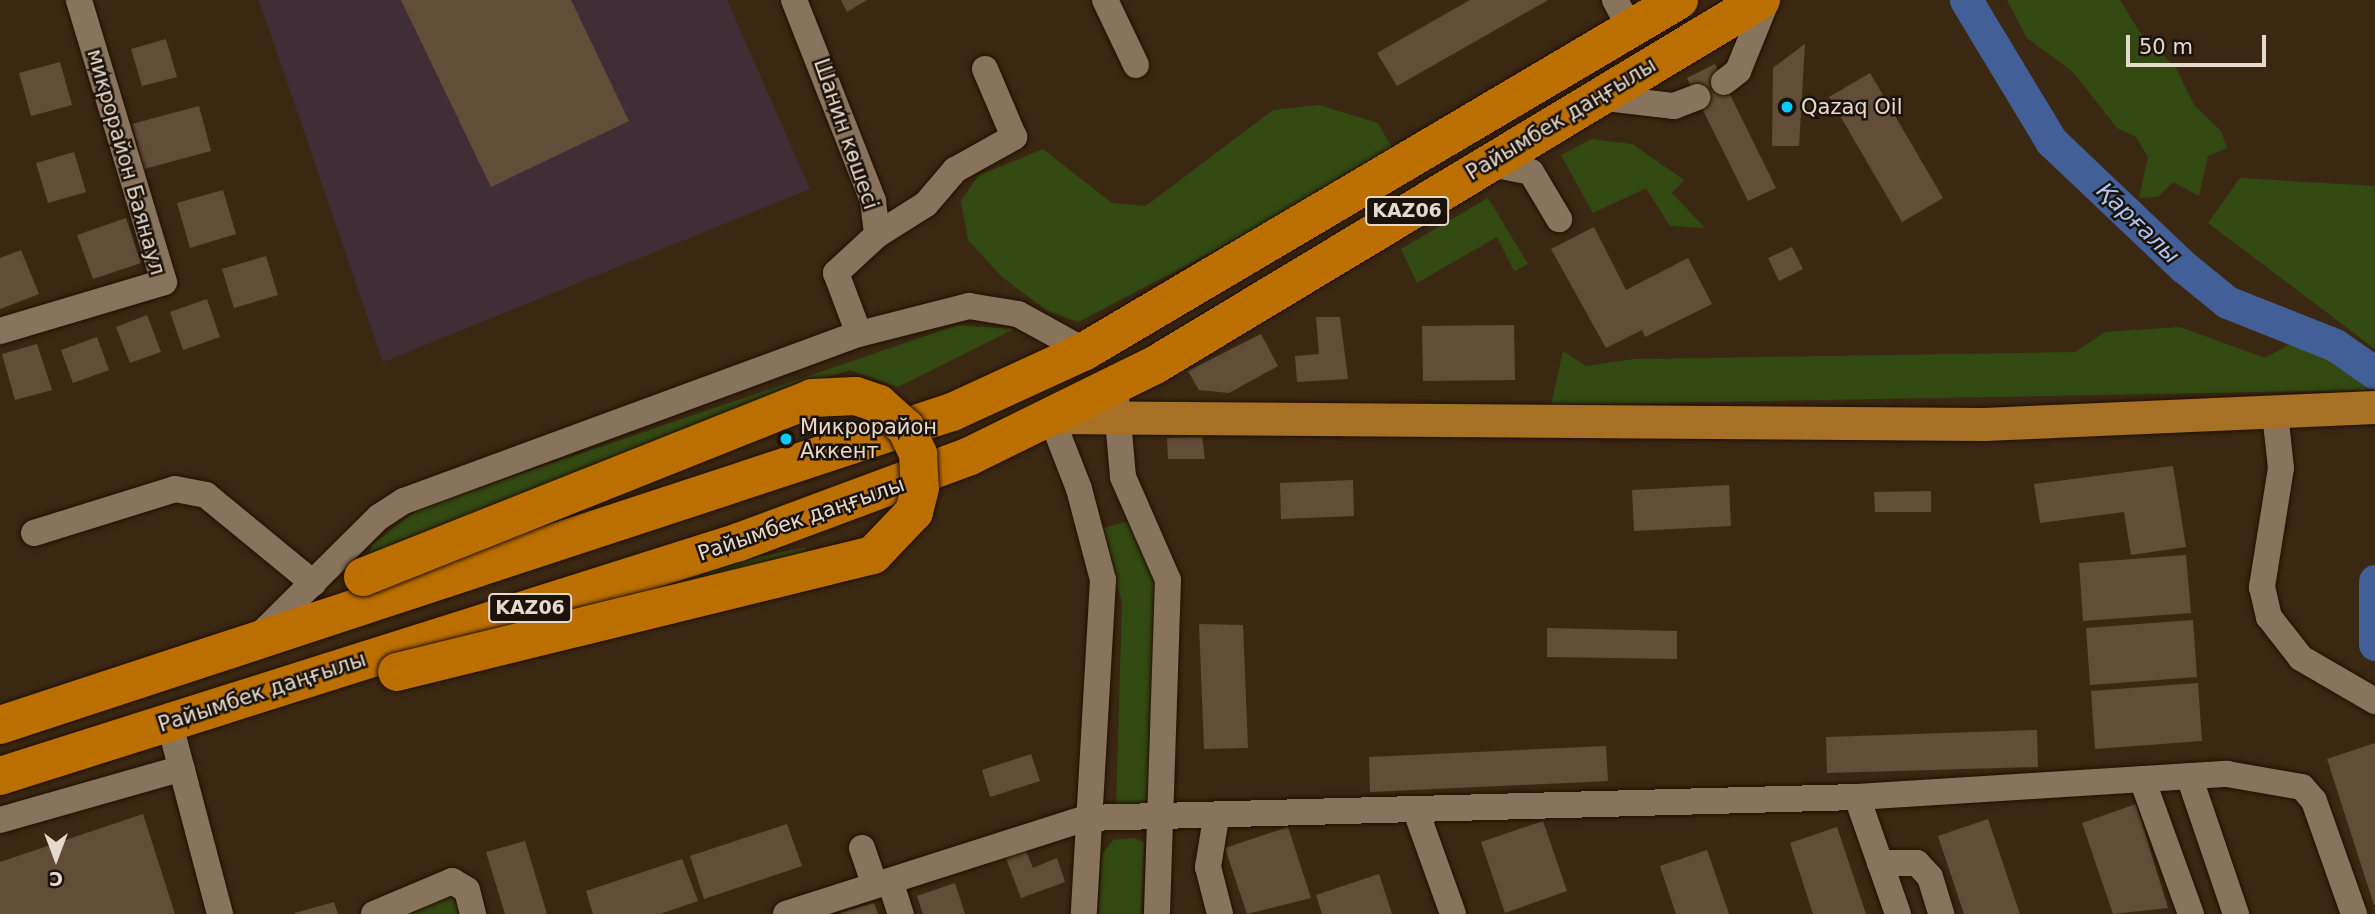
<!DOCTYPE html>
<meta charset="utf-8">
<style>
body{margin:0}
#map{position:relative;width:2375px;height:914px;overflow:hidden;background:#3b2813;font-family:"DejaVu Sans",sans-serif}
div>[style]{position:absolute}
.industrial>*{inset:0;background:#402e37}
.green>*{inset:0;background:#334912}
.river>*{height:33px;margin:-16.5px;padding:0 16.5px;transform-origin:16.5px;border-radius:16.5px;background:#435f97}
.building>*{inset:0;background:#624e38}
.roads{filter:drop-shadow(0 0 2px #211000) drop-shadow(0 0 2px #211000)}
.minor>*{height:26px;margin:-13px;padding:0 13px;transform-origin:13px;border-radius:13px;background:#88735c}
.major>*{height:33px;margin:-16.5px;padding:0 16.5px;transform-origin:16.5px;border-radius:16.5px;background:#a77125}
.highway>*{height:38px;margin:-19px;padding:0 19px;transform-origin:19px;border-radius:19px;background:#bb6f00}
.bridges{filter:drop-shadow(0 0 2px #211000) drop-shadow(0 0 2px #211000)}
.highway-bridge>*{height:38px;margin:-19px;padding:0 19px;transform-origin:19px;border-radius:19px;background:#bb6f00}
.dots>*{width:19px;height:19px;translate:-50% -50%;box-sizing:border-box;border:4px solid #1b130a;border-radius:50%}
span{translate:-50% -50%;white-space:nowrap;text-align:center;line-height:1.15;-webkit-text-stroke:5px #1b130a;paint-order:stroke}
.shield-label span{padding:2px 5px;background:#1b130a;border:2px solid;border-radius:5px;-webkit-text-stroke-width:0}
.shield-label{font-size:19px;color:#e6dacd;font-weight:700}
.poi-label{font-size:21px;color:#e6dacd}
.left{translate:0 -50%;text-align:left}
.street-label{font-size:21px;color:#e6dacd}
.water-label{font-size:23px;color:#aac5f6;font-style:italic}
.north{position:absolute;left:21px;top:823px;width:70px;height:70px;-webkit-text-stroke:5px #1b130a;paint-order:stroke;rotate:180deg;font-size:19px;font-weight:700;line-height:28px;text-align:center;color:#e6dacd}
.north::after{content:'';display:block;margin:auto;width:24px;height:32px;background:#e6dacd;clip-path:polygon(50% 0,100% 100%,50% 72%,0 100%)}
.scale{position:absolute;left:2126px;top:35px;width:140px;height:32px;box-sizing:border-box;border:4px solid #e6dacd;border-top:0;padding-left:9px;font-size:21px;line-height:24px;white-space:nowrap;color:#e6dacd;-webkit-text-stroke:5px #1b130a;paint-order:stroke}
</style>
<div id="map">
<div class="industrial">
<i style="clip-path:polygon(259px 0,727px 0,810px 189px,383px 362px)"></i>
</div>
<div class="green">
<i style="clip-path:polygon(2007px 0,2120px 0,2139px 31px,2176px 68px,2194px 105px,2221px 131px,2227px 148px,2208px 156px,2199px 196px,2173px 182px,2158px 197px,2139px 198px,2148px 157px,2136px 137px,2117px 128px,2073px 72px,2027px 38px)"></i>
<i style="clip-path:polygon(1319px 105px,1378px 123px,1392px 148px,1262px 226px,1078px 322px,1046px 310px,1002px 277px,968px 240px,961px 201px,979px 175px,1043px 149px,1112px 203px,1146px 206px,1273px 110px)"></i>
<i style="clip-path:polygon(1592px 139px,1632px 144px,1684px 180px,1672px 193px,1705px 228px,1670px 226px,1646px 188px,1593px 213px,1561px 155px)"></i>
<i style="clip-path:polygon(2240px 178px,2375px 186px,2375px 349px,2208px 223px)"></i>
<i style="clip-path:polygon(1488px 198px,1528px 264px,1514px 271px,1497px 237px,1417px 283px,1401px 249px)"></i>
<i style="clip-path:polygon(958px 325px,1014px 329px,898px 387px,850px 370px,787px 389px,361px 567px,373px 544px,420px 508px)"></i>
<i style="clip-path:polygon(2180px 327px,2265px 358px,2294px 342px,2328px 354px,2371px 390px,1551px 405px,1563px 351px,1586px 366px,1634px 359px,2075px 352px,2105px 332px)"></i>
<i style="clip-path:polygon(1134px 520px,1162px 589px,1154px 805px,1116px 807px,1122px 603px,1103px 528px)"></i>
<i style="clip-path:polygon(806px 547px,808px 556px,420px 653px,745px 560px)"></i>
<i style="clip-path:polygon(1134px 838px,1144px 843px,1141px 914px,1099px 914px,1102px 854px,1113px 840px)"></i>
<i style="clip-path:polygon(456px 891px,463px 914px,383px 914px)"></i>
</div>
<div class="river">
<i style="left:1966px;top:0;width:165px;rotate:58.9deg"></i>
<i style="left:2051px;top:141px;width:183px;rotate:43.5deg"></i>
<i style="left:2184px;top:267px;width:55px;rotate:39.1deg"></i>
<i style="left:2227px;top:302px;width:116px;rotate:21.7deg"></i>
<i style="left:2335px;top:345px;width:49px;rotate:35deg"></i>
<i style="left:2375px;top:581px;width:63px;rotate:90deg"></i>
</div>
<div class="building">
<i style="clip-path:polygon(401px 0,571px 0,629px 121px,491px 187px)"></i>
<i style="clip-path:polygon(841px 0,867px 0,847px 12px)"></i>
<i style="clip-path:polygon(1470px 0,1548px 0,1397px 86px,1377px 53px)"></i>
<i style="clip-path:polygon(166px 39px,177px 77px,142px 86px,131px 49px)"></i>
<i style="clip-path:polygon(1805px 44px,1799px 146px,1772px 146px,1773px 68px)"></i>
<i style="clip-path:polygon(60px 62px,72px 105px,31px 116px,19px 73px)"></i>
<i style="clip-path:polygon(1715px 64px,1776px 188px,1748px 201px,1687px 78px)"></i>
<i style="clip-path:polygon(1870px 73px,1943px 198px,1902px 222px,1829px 97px)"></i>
<i style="clip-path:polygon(199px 106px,211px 151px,144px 169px,132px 124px)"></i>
<i style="clip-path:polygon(74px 152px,86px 192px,48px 203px,36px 163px)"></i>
<i style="clip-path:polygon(223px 190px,236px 234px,190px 248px,177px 203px)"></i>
<i style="clip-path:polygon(126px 218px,141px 263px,93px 279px,77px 235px)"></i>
<i style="clip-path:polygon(1594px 227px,1626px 290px,1688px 258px,1712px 304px,1645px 337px,1642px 330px,1606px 348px,1551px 249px)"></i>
<i style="clip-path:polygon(1792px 247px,1803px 269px,1779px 281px,1768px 258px)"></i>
<i style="clip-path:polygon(21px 250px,39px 294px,0 309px,0 258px)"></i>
<i style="clip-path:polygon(266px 256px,278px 295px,234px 308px,222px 269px)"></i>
<i style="clip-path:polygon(207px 299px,220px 337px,183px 350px,170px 312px)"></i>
<i style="clip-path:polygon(147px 315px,161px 352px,130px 363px,116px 327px)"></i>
<i style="clip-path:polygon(1316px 317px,1340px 317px,1348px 379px,1297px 382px,1295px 356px,1319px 354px)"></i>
<i style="clip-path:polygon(1514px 325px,1515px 380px,1423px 381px,1422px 326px)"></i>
<i style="clip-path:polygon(1261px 334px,1278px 366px,1229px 393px,1199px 390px,1188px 371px)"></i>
<i style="clip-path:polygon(97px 337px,109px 370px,73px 383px,61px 350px)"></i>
<i style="clip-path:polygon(37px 344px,52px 390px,15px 400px,2px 354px)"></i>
<i style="clip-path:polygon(1202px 437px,1205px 459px,1168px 459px,1167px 438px)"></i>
<i style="clip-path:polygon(2173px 466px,2186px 547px,2131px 555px,2124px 512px,2040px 523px,2034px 484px)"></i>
<i style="clip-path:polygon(1353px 480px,1354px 516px,1281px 519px,1280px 483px)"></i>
<i style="clip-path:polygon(1729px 485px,1731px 526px,1634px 531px,1632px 490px)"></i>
<i style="clip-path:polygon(1931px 491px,1931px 512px,1875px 512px,1874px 492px)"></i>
<i style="clip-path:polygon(2186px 555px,2191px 613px,2083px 621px,2079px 563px)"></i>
<i style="clip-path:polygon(2193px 620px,2197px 677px,2090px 685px,2086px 628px)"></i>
<i style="clip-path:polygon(1199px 624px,1243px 625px,1248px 748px,1204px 749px)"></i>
<i style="clip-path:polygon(1547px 628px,1677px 631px,1677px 659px,1547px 657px)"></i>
<i style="clip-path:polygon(2198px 683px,2202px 741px,2095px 749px,2091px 691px)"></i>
<i style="clip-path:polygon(2037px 730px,2038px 767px,1827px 773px,1826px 737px)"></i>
<i style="clip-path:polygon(2375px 743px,2375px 905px,2374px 905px,2327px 759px)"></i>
<i style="clip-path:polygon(1606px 746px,1608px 781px,1370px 792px,1369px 757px)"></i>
<i style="clip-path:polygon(1031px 754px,1040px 781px,990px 797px,982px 770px)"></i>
<i style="clip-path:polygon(2136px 804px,2168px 908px,2113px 914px,2082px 823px)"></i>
<i style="clip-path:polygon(143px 814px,175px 914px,0 914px,0 862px)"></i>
<i style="clip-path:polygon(1988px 819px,2020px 914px,1964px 914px,1938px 836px)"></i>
<i style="clip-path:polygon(1543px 821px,1567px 891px,1505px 913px,1481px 842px)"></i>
<i style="clip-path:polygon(787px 824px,802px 866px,704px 899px,690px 856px)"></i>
<i style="clip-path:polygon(1288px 827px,1311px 898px,1247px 914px,1225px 848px)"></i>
<i style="clip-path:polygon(1837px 827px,1866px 914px,1813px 914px,1790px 843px)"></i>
<i style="clip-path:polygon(525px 841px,547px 914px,505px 914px,486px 852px)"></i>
<i style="clip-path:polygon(1023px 844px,1033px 868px,1057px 858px,1065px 882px,1021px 898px,1004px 853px)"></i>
<i style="clip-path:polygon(1707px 850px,1729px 914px,1676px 914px,1660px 866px)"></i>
<i style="clip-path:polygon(682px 859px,698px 901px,660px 914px,593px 914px,586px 891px)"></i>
<i style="clip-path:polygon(1379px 874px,1392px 914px,1322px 914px,1316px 895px)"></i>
<i style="clip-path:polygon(955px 883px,965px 914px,923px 914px,917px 896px)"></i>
<i style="clip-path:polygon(334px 902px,338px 914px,295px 914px,295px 913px)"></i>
<i style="clip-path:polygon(874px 903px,878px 914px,841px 914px,840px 913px)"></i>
</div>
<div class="roads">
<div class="minor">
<i style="left:794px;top:0;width:216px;rotate:68.5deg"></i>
<i style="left:873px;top:201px;width:34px;rotate:83deg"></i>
<i style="left:877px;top:235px;width:56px;rotate:137.2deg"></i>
<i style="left:836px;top:273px;width:65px;rotate:69.3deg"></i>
<i style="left:1105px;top:0;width:72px;rotate:64.5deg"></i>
<i style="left:1615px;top:0;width:32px;rotate:62deg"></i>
<i style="left:1724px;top:82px;width:18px;rotate:-38deg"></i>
<i style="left:1738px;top:71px;width:77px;rotate:-67.8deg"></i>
<i style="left:1597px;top:97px;width:78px;rotate:6.7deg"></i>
<i style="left:1674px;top:106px;width:25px;rotate:-21deg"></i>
<i style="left:1486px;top:163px;width:46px;rotate:11.3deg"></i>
<i style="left:1531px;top:172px;width:55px;rotate:59.2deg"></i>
<i style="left:877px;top:235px;width:58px;rotate:-32.3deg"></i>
<i style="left:926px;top:204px;width:45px;rotate:-49.5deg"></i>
<i style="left:955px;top:170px;width:68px;rotate:-29.2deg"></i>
<i style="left:1014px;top:137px;width:74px;rotate:-113.1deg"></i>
<i style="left:0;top:331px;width:171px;rotate:-16.6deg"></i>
<i style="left:164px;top:282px;width:295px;rotate:-106.8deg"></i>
<i style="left:1116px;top:398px;width:79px;rotate:84.9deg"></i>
<i style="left:1123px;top:477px;width:112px;rotate:66.4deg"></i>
<i style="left:1168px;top:580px;width:334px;rotate:91.9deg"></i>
<i style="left:2275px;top:413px;width:55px;rotate:83.8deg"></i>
<i style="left:2281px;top:468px;width:121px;rotate:99.1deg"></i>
<i style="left:2262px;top:587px;width:31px;rotate:77deg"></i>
<i style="left:2269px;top:617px;width:52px;rotate:52deg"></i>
<i style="left:2301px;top:658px;width:86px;rotate:30.2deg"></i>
<i style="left:1051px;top:417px;width:77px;rotate:68.7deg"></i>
<i style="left:1079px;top:489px;width:94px;rotate:75.2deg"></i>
<i style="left:1103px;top:580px;width:335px;rotate:93.3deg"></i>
<i style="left:34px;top:533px;width:148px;rotate:-17.3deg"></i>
<i style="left:175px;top:489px;width:32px;rotate:11deg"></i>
<i style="left:206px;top:495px;width:139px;rotate:39.4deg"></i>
<i style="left:263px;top:632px;width:163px;rotate:-44.8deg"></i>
<i style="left:379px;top:517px;width:30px;rotate:-33deg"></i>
<i style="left:404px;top:501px;width:485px;rotate:-20.2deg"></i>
<i style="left:859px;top:334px;width:114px;rotate:-14.3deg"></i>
<i style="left:969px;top:306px;width:50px;rotate:9.3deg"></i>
<i style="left:1018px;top:314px;width:77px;rotate:28.9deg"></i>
<i style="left:169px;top:721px;width:200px;rotate:75.2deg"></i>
<i style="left:2189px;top:776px;width:146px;rotate:71.2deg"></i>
<i style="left:2142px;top:779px;width:144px;rotate:70.1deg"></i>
<i style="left:1857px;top:797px;width:124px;rotate:70.7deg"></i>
<i style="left:1416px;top:811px;width:109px;rotate:70.2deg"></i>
<i style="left:1216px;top:818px;width:50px;rotate:99.3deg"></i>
<i style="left:1208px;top:867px;width:49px;rotate:75.7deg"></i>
<i style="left:0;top:820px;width:189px;rotate:-15.9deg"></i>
<i style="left:862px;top:848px;width:39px;rotate:71deg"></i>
<i style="left:1880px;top:863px;width:37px"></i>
<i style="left:1917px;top:863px;width:19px;rotate:47deg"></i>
<i style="left:1930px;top:877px;width:39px;rotate:73deg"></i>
<i style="left:890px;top:881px;width:35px;rotate:72deg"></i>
<i style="left:374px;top:914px;width:85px;rotate:-22.9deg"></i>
<i style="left:452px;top:881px;width:17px;rotate:31deg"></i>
<i style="left:467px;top:890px;width:25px;rotate:76deg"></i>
<i style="left:786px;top:914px;width:315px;rotate:-17.7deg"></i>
<i style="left:1086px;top:818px;width:771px;rotate:-1.56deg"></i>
<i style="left:1857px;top:797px;width:371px;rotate:-3.6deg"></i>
<i style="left:2227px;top:774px;width:76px;rotate:9.8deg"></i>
<i style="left:2302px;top:787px;width:18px;rotate:49deg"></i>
<i style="left:2314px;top:801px;width:120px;rotate:70.5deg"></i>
</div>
<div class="major">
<i style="left:1051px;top:417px;width:933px;rotate:0.43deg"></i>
<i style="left:1984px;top:424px;width:391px;rotate:-2.5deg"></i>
</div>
<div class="highway">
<i style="left:0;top:725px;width:1002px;rotate:-18.2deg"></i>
<i style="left:952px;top:412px;width:146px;rotate:-24.6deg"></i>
<i style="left:1085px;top:351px;width:690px;rotate:-30.58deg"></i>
<i style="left:0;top:776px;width:775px;rotate:-17.57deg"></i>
<i style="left:739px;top:542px;width:246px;rotate:-20.4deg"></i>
<i style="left:970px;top:456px;width:206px;rotate:-26.2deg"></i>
<i style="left:1155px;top:365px;width:707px;rotate:-31.06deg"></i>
</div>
</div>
<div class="bridges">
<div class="highway-bridge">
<i style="left:363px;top:577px;width:483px;rotate:-21.7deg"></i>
<i style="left:812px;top:398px;width:44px;rotate:-2.6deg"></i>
<i style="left:856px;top:396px;width:24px;rotate:19deg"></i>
<i style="left:879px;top:404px;width:36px;rotate:42deg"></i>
<i style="left:906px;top:428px;width:29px;rotate:65deg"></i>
<i style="left:918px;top:454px;width:34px;rotate:87deg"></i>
<i style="left:920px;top:488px;width:25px;rotate:104deg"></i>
<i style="left:914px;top:512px;width:59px;rotate:133.6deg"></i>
<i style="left:873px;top:555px;width:490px;rotate:166.2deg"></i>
</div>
</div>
<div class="dots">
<i style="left:1787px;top:107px;background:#09cafa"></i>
<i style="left:786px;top:439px;background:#09cafa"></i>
</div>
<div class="shield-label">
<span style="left:1407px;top:211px">KАZ06</span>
<span style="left:530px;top:608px">KАZ06</span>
</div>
<div class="poi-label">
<span class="left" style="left:1801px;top:107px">Qazaq Oil</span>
<span class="left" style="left:800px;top:439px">Микрорайон<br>Аккент</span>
</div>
<div class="street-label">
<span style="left:1561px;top:119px;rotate:-31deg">Райымбек даңғылы</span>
<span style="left:846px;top:134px;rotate:71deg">Шанин көшесі</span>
<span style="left:126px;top:162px;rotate:74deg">микрорайон Баянаул</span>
<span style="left:801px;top:519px;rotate:-19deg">Райымбек даңғылы</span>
<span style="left:262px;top:692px;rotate:-18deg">Райымбек даңғылы</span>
</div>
<div class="water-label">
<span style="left:2138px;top:223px;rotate:44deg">Қарғалы</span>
</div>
<div class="north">С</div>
<div class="scale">50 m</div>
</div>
